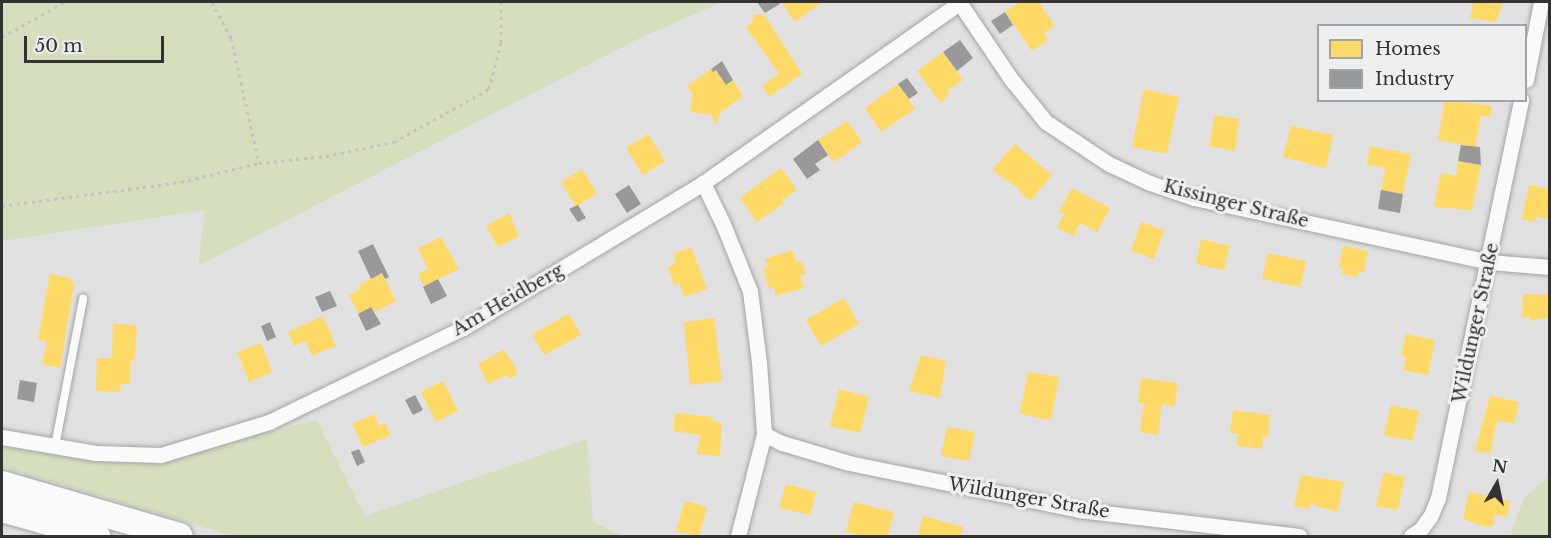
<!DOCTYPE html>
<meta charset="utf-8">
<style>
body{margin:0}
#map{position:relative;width:1551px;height:538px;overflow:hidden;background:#e1e1e2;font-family:"Libre Baskerville",serif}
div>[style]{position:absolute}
.green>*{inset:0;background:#d5debd}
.homes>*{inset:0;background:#ffd966}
.industry>*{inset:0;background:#999}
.path>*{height:3px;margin-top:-1.5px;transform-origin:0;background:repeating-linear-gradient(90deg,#c2c2c3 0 3px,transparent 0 7.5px)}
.roads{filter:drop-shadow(0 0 2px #a4a4a5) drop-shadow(0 0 2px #a4a4a5)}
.service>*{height:8px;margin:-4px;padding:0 4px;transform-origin:4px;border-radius:4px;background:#fafafb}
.minor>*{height:15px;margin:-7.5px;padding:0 7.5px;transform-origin:7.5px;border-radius:7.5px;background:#fafafb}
.trunk>*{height:26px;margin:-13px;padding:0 13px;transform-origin:13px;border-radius:13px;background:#fafafb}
span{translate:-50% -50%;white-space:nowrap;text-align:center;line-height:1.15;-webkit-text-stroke:6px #edeff0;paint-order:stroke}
.street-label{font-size:18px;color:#323232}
.frame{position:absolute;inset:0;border:3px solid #323232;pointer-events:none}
.legend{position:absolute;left:1317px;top:24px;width:210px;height:78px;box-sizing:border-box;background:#edeff0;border:2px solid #a2a3a4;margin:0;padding:8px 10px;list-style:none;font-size:18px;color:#323232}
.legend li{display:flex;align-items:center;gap:12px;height:30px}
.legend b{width:30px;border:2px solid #a2a3a4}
.north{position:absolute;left:1467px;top:454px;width:60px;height:60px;-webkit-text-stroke:4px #edeff0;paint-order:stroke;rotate:9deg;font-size:16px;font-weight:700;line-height:24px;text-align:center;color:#323232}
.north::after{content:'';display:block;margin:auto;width:21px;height:27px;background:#323232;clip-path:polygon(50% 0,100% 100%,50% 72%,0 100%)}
.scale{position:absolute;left:24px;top:36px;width:140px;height:27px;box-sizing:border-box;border:3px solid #323232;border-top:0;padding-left:8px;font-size:18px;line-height:21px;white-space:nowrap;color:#323232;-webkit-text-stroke:4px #edeff0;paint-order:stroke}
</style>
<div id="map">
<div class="green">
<i style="clip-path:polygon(2px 2px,722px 2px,640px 38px,198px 266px,205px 210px,2px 241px)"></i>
<i style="clip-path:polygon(317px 420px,365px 516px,587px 439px,593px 522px,623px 536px,233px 536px,2px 467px,2px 444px,97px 460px,153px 463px)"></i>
<i style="clip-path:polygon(1549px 477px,1549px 536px,1510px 536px,1524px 498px)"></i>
</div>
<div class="homes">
<i style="clip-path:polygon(781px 2px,820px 2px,821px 3px,795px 22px)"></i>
<i style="clip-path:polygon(1020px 2px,1039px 2px,1055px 26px,1044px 33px,1048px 40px,1032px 51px,1005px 12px)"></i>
<i style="clip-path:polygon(1464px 2px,1503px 2px,1496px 22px,1470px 18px,1473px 4px)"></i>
<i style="clip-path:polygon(764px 14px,802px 74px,769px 97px,762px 86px,779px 74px,746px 27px,753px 21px,754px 15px)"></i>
<i style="clip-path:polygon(943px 52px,963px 80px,947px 91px,949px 94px,941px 103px,917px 71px)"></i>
<i style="clip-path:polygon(711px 69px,713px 72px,716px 70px,726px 85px,733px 80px,743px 96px,721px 112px,715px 125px,712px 115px,690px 112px,693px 93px,686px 87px)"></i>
<i style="clip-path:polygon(898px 84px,915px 109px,881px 132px,865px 108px)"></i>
<i style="clip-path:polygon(1144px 89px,1179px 97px,1167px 154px,1132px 147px)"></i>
<i style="clip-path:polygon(1445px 100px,1492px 106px,1490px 117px,1481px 116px,1475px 147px,1438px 140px)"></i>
<i style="clip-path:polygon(1215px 115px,1239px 119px,1235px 151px,1209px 146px)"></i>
<i style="clip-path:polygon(847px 121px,862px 142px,834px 162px,818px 140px)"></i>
<i style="clip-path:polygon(1291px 126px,1333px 135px,1326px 168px,1283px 157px)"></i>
<i style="clip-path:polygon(648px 134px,665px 161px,643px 175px,626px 148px)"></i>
<i style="clip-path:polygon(1015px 144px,1052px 175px,1030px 201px,1018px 191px,1020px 189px,992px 170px)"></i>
<i style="clip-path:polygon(1370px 146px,1411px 154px,1403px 194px,1381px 190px,1385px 168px,1367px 165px)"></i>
<i style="clip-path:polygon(1458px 161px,1481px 165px,1472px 210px,1434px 207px,1441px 173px,1456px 176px)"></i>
<i style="clip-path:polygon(781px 168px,797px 190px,782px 200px,784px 203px,757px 222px,740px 198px)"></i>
<i style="clip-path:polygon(582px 169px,597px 193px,576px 207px,561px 182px)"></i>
<i style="clip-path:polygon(1529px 185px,1550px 189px,1550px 219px,1536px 216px,1535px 222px,1522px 219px)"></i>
<i style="clip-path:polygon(1072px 188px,1110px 208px,1097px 232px,1080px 223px,1074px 236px,1057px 228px,1064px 214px,1059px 212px)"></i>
<i style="clip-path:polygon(509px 213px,519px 236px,498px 247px,486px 226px)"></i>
<i style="clip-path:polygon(1141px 222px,1164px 230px,1154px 259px,1131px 251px)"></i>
<i style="clip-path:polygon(441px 237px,459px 269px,424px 286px,418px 274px,428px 269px,418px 248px)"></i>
<i style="clip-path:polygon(1201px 239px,1230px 246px,1224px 270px,1196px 264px)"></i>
<i style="clip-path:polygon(1343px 246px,1368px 251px,1364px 272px,1359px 272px,1358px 277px,1342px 274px,1343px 268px,1339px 267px)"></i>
<i style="clip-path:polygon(691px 247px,707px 289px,684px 297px,679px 283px,674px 285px,668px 267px,676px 263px,673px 254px)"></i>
<i style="clip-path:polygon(793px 250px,796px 262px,801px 261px,806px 274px,800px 276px,804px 288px,776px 296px,774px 287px,769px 289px,763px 268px,768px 267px,765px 259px)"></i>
<i style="clip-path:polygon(1268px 253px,1306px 261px,1300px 287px,1262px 279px)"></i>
<i style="clip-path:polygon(382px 273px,396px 301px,375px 312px,371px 307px,358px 314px,349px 295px,360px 289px,359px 285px)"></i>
<i style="clip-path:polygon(50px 274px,70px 278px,74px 284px,60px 368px,42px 364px,47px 341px,38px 339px)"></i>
<i style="clip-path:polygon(1523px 294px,1550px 295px,1550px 317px,1530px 321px,1530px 317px,1522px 317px)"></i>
<i style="clip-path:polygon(844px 298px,859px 324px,821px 346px,806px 320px)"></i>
<i style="clip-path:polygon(569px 314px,581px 335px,544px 355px,532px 334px)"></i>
<i style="clip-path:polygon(323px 316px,336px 346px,312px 356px,306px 341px,294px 346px,288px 332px)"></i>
<i style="clip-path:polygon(714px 318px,722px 381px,690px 385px,684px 322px)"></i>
<i style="clip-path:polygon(113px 324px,137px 325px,135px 360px,131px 360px,130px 384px,120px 384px,121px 392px,96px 391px,97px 358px,112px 358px)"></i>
<i style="clip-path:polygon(1406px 334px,1435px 340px,1428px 375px,1403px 370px,1406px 357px,1401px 356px)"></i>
<i style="clip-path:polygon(261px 343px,272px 372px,249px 382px,237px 352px)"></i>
<i style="clip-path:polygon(503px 350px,514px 364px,517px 375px,509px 379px,507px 375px,488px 384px,478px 364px)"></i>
<i style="clip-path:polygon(921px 355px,946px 361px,940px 398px,909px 391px)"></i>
<i style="clip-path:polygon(1028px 372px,1059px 377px,1051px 420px,1020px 414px)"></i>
<i style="clip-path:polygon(1141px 378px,1178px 383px,1175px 406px,1162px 404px,1158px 435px,1140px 432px,1144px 403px,1138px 402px)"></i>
<i style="clip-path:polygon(443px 381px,458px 411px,436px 422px,421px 392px)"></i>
<i style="clip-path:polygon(839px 389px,869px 397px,860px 433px,830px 426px,833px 415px,831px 414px,834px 412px)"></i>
<i style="clip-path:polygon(1490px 396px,1519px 402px,1514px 424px,1497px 420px,1490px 454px,1475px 451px)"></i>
<i style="clip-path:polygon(1391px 405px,1419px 411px,1413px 441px,1384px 435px)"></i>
<i style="clip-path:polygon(1233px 410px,1270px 415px,1268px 437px,1263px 437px,1262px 449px,1237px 446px,1238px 434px,1230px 433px)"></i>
<i style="clip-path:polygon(675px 413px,713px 417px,712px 421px,722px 423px,720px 456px,697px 454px,700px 435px,673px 431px)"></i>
<i style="clip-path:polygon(374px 414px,379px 426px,385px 423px,391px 435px,363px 447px,352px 424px)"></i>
<i style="clip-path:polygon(947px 427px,975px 432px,969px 461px,941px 456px)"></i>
<i style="clip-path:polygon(1384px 472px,1405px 477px,1398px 510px,1376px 506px)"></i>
<i style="clip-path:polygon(1301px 475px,1344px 482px,1337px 512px,1310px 504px,1309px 509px,1294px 506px)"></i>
<i style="clip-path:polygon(786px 484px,816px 492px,810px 515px,779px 508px)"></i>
<i style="clip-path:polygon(1469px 492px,1510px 501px,1507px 517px,1495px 514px,1493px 526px,1486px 527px,1463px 519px)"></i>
<i style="clip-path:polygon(685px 501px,707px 507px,699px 536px,676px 531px)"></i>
<i style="clip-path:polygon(854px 502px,894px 512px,888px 536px,855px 536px,856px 534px,846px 531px)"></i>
<i style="clip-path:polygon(923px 516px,963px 527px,961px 536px,918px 536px)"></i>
</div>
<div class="industry">
<i style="clip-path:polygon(757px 2px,778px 2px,780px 4px,765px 13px)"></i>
<i style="clip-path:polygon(1005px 12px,1013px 25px,1000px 34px,991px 21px)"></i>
<i style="clip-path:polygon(960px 40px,973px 58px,957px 71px,943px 52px)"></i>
<i style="clip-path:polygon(722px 61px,733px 80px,726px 85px,716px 70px,713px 72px,711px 69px)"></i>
<i style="clip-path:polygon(907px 78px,918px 93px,909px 99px,898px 84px)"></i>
<i style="clip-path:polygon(818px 140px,828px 155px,815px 164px,820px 170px,807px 179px,793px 159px)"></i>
<i style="clip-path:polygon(1461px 145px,1480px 147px,1481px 165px,1458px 161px)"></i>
<i style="clip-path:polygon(629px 185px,641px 204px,627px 213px,615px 194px)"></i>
<i style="clip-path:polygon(1381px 190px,1403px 194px,1400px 213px,1378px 209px)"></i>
<i style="clip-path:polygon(578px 205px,586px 218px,578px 222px,569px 209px)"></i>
<i style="clip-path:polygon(373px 244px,389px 277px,385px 279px,382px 273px,371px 279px,358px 251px)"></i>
<i style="clip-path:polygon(438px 279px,447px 296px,431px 304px,423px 287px)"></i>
<i style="clip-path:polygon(330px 291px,337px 306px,322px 312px,315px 297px)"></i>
<i style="clip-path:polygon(371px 307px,381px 324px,366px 331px,358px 314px)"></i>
<i style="clip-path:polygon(270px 322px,276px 337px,267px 341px,261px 326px)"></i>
<i style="clip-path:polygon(20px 380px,37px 383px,34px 402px,17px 399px)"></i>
<i style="clip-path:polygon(415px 395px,423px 410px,413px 415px,405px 400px)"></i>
<i style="clip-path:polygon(359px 449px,365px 462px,357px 466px,351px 452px)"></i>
</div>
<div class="path">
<i style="left:212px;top:2px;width:41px;rotate:62.2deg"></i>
<i style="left:231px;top:38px;width:128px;rotate:77.4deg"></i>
<i style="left:2px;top:37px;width:72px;rotate:-29.1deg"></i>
<i style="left:2px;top:206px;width:181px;rotate:-7.6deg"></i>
<i style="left:181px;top:182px;width:80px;rotate:-13.7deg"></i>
<i style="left:259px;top:163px;width:67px;rotate:-6deg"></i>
<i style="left:326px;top:156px;width:69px;rotate:-11.6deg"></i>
<i style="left:394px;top:142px;width:109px;rotate:-29.2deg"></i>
<i style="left:489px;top:89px;width:49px;rotate:-75.7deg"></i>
<i style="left:501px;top:42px;width:40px;rotate:-90deg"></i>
</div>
<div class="roads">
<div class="service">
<i style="left:55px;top:446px;width:150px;rotate:-79.2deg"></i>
</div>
<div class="minor">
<i style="left:959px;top:2px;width:93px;rotate:56deg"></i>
<i style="left:1011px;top:79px;width:55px;rotate:50.9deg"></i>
<i style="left:1046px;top:122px;width:76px;rotate:33.7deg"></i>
<i style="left:1109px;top:164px;width:45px;rotate:24.9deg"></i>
<i style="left:1150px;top:183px;width:46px;rotate:18.8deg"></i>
<i style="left:1194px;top:198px;width:302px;rotate:12.2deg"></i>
<i style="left:1489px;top:262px;width:61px;rotate:4.7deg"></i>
<i style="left:1526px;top:80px;width:79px;rotate:-79.1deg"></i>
<i style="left:703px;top:183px;width:46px;rotate:64deg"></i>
<i style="left:723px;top:224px;width:72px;rotate:68.1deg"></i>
<i style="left:750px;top:291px;width:72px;rotate:82.8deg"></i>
<i style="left:759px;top:362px;width:72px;rotate:86deg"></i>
<i style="left:764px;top:434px;width:105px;rotate:104.3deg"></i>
<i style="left:764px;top:434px;width:20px;rotate:27deg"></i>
<i style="left:782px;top:443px;width:70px;rotate:16.6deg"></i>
<i style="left:849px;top:463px;width:235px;rotate:11.5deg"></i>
<i style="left:1079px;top:510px;width:222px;rotate:6.7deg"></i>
<i style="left:2px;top:437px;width:95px;rotate:9.7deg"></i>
<i style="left:96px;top:453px;width:65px;rotate:1.8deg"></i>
<i style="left:161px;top:455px;width:113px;rotate:-17deg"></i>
<i style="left:269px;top:422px;width:216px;rotate:-25.9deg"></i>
<i style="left:463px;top:328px;width:280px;rotate:-31.1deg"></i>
<i style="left:703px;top:183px;width:315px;rotate:-35.1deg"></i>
<i style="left:1411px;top:536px;width:12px;rotate:-35deg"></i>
<i style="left:1421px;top:529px;width:17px;rotate:-54deg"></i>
<i style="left:1431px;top:515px;width:18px;rotate:-68deg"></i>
<i style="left:1438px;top:498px;width:407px;rotate:-78.2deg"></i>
</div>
<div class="trunk">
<i style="left:2px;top:484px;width:185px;rotate:16.3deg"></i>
<i style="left:2px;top:509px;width:99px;rotate:15.9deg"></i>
</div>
</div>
<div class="street-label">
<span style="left:1236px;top:204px;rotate:14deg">Kissinger Straße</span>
<span style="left:508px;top:300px;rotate:-30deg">Am Heidberg</span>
<span style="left:1476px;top:323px;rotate:-78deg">Wildunger Straße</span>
<span style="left:1029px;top:498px;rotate:10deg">Wildunger Straße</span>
</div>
<div class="frame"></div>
<ul class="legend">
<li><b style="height:16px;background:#ffd966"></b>Homes</li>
<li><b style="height:16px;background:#999"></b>Industry</li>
</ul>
<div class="north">N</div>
<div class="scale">50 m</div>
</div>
